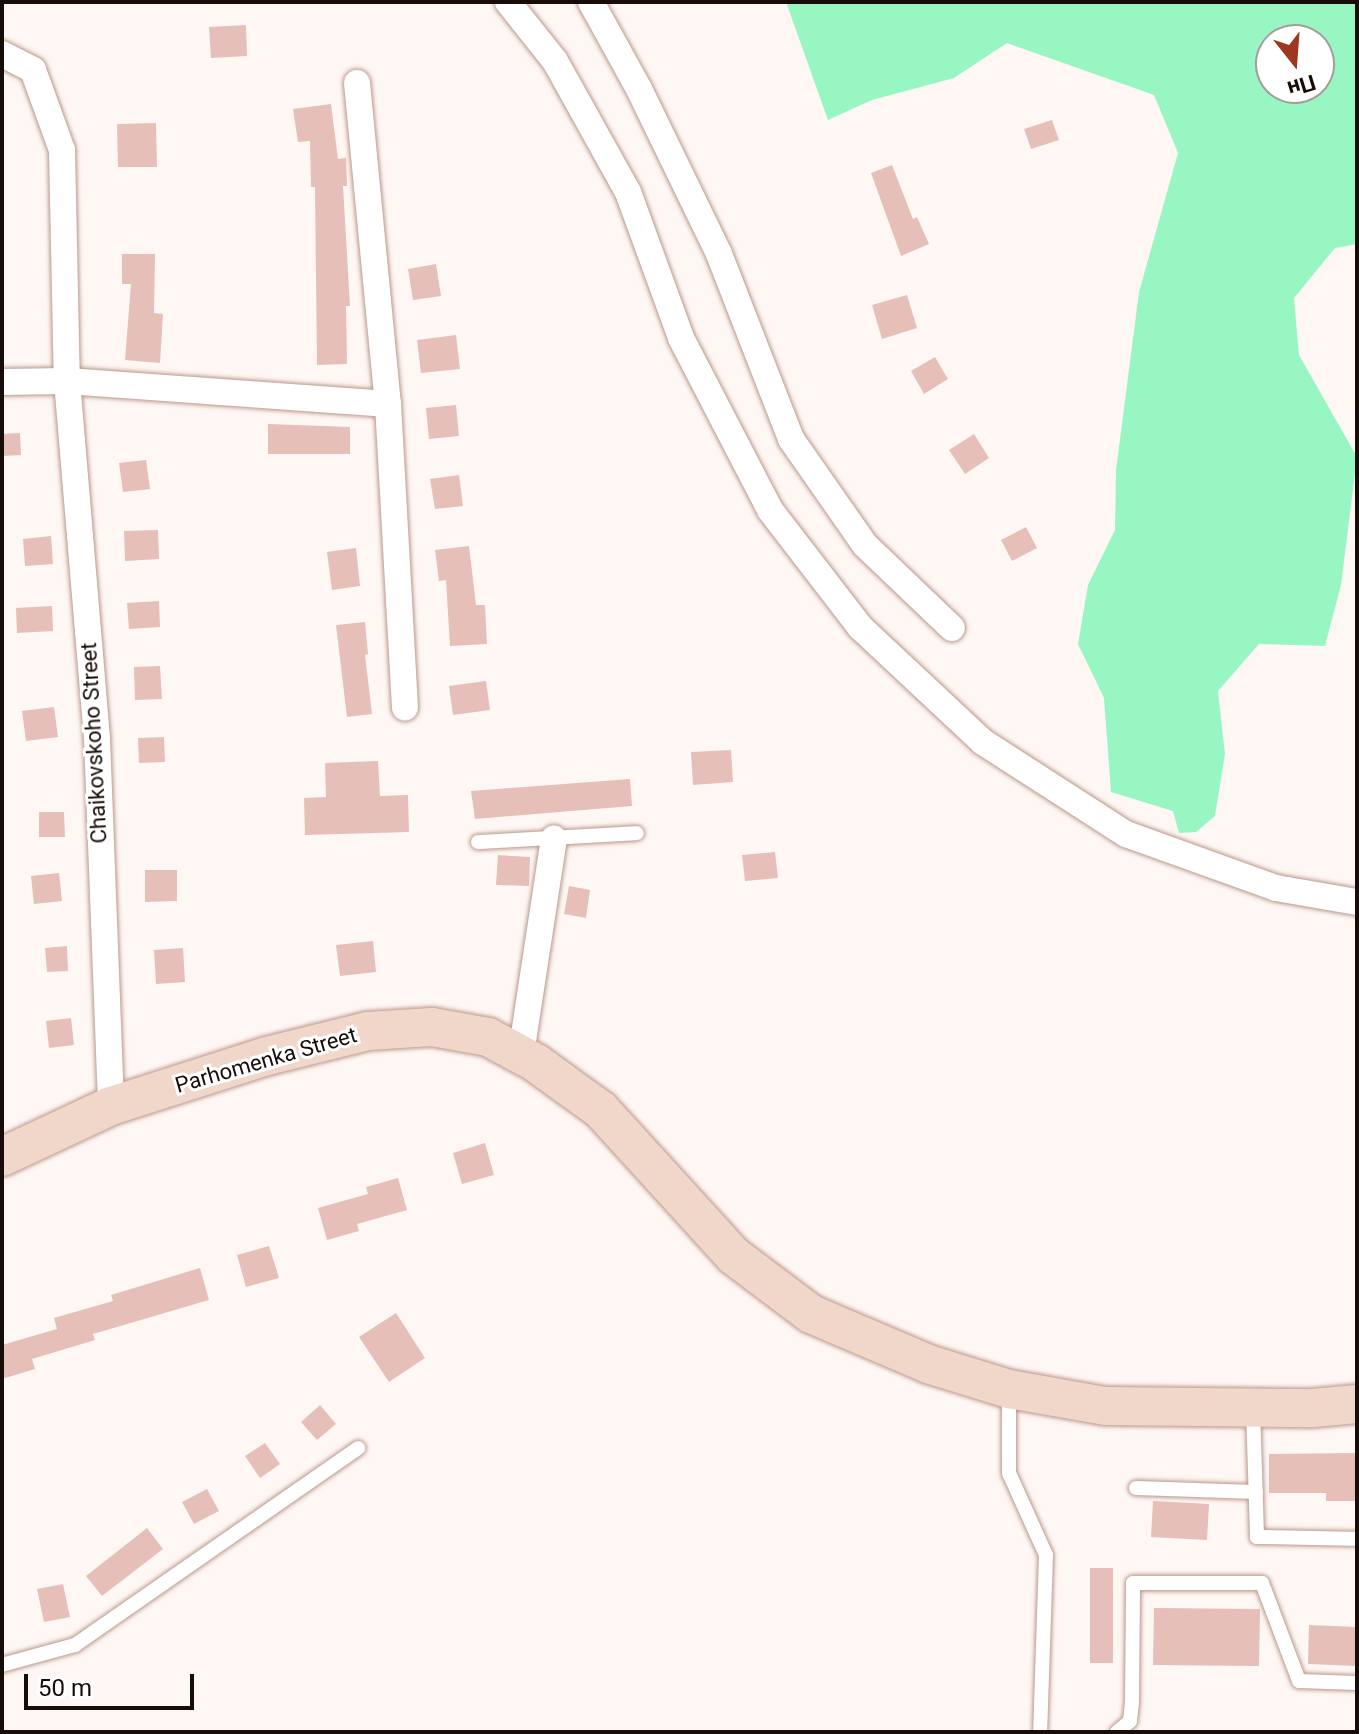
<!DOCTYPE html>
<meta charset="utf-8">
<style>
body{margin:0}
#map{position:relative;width:1359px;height:1734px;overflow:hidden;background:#fff7f4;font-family:Roboto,sans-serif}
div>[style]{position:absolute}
.green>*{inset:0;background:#98f6c3}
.building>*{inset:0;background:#e6bfb8}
.roads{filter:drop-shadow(0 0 2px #ba988b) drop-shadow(0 0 2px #ba988b)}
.service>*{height:14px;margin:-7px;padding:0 7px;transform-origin:7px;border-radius:7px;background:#fff}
.minor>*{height:26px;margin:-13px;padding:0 13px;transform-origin:13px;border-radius:13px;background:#fff}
.secondary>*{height:38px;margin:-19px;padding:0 19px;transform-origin:19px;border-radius:19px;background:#f0d7ca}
span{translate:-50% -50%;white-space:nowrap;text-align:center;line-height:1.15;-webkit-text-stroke:6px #fff;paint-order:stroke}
.street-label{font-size:22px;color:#180c08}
.frame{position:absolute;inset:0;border:4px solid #180c08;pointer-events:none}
.north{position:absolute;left:1255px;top:24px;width:80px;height:80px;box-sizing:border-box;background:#fff;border:2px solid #a39e9c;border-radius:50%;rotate:163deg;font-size:22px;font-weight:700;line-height:32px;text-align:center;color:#180c08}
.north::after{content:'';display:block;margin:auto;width:28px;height:36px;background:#9f3620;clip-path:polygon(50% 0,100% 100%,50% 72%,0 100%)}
.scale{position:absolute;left:24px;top:1674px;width:170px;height:36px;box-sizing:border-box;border:4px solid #180c08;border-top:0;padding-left:10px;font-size:24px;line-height:28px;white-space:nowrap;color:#180c08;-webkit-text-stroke:6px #fff;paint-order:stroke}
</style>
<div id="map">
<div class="green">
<i style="clip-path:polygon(evenodd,786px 2px,1357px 2px,1357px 244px,1335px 248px,1294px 298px,1299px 355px,1357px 457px,1341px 585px,1325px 646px,1259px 644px,1218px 691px,1225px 754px,1215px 816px,1196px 832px,1179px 833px,1173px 811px,1111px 792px,1104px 698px,1078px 644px,1088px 585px,1115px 530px,1116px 470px,1139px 292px,1178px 153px,1154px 95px,1007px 43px,954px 78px,872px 100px,828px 120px,786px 2px,1271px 40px,1319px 40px,1319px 88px,1271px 88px,1271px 40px)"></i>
</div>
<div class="building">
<i style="clip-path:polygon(246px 25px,247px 56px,211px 58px,209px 27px)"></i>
<i style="clip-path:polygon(331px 104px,338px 159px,346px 158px,347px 186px,343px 186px,350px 306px,346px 306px,347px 364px,317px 365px,315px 187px,311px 187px,310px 141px,298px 142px,293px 109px)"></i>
<i style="clip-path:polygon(1052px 120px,1059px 140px,1031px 149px,1024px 129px)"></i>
<i style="clip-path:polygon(156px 123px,157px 167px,118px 167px,117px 124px)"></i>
<i style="clip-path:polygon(892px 165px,913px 219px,917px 217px,929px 244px,901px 256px,871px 173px)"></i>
<i style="clip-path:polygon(122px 254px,155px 254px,154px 313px,163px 314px,160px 363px,125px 360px,131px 284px,122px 284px)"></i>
<i style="clip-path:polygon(436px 264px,441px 296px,413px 300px,408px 269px)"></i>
<i style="clip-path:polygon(907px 295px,917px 328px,882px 339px,872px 305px)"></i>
<i style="clip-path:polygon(456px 335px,460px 369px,421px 373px,417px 340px)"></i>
<i style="clip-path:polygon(935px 357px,948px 379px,924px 394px,911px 371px)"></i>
<i style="clip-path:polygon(456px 405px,459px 436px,429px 439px,426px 408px)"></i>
<i style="clip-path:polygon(268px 424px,350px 427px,350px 454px,268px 454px)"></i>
<i style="clip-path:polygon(20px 433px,21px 455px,2px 456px,2px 434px)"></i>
<i style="clip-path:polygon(974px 434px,989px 458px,965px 474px,949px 450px)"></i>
<i style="clip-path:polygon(146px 460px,150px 489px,123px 492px,119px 463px)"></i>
<i style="clip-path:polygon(459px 475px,463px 506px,435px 509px,430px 479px)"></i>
<i style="clip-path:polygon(1026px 527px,1037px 548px,1012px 561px,1001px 540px)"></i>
<i style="clip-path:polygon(158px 530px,159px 559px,125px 561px,124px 531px)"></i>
<i style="clip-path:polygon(51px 536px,53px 564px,25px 566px,23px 539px)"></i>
<i style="clip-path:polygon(469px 546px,476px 605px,485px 605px,487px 644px,450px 646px,446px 580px,439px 581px,435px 550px)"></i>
<i style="clip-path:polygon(356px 548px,360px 586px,332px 590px,327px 552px)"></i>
<i style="clip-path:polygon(159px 601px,160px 627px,129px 629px,127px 603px)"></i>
<i style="clip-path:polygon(52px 606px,53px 631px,17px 633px,16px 608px)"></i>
<i style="clip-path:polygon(365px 622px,368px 654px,365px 655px,372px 714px,347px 717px,336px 625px)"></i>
<i style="clip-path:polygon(160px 666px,162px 699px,135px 700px,134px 667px)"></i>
<i style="clip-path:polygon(486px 681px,490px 710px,453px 715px,449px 686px)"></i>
<i style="clip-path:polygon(54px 707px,58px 737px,26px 741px,22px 711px)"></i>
<i style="clip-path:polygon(164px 737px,165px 762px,139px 763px,138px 738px)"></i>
<i style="clip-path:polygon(731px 750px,733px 782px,693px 785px,691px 752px)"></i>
<i style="clip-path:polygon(378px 761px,380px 796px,408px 795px,409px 832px,305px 835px,304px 798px,326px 797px,325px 763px)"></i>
<i style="clip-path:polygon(630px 779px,632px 806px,475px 819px,471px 791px)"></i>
<i style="clip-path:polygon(39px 812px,64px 812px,65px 837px,39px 837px)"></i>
<i style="clip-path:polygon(775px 852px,778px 878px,745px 881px,742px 855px)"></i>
<i style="clip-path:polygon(498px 855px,530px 857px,529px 886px,496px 885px)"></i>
<i style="clip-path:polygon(145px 870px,177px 870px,177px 901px,145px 902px)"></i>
<i style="clip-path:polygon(59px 873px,62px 901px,34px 904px,31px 876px)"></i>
<i style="clip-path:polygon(569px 886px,590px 890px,586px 918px,564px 914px)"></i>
<i style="clip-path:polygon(373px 941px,376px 972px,340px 976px,336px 945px)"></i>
<i style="clip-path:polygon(67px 946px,68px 971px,47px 972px,45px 948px)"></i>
<i style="clip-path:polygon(183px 948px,185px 982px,156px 984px,154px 950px)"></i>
<i style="clip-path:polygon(71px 1018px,74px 1045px,49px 1048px,46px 1021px)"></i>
<i style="clip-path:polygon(485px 1143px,494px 1175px,462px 1184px,453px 1153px)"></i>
<i style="clip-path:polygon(398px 1178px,407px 1210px,357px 1224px,359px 1231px,327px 1240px,318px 1208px,368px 1194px,366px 1187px)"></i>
<i style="clip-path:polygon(269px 1246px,279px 1278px,246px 1287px,237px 1255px)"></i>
<i style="clip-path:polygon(200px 1268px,209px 1300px,93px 1334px,95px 1340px,32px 1359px,35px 1369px,2px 1379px,2px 1345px,57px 1329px,54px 1318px,113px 1301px,111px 1295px)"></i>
<i style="clip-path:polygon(396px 1313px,425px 1358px,389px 1382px,359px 1337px)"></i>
<i style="clip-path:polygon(320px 1405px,336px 1424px,317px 1440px,301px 1422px)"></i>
<i style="clip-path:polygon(265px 1443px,280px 1464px,260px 1478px,245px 1456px)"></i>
<i style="clip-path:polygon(1357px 1453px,1357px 1501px,1326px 1501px,1326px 1493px,1269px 1493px,1269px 1454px)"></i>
<i style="clip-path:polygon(207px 1489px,219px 1511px,194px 1524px,182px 1502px)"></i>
<i style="clip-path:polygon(1153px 1501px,1209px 1504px,1207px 1540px,1151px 1537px)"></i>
<i style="clip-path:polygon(147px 1528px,163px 1549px,102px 1596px,86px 1576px)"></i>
<i style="clip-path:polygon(1090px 1568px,1113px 1568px,1113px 1663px,1090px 1663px)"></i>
<i style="clip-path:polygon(63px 1584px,70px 1617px,44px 1622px,37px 1589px)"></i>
<i style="clip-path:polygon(1154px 1608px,1260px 1609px,1259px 1666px,1153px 1665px)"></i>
<i style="clip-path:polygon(1309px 1625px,1357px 1627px,1357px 1666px,1308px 1664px)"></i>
</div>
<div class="roads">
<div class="service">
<i style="left:478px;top:842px;width:159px;rotate:-3.2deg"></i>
<i style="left:1009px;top:1389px;width:84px;rotate:90deg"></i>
<i style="left:1009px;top:1473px;width:90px;rotate:65.7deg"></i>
<i style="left:1046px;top:1555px;width:177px;rotate:91.9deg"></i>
<i style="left:1253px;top:1408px;width:129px;rotate:88.2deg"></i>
<i style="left:1257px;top:1537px;width:100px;rotate:1.1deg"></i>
<i style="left:1136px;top:1488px;width:120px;rotate:1.9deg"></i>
<i style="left:2px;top:1665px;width:76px;rotate:-15.3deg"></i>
<i style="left:75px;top:1645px;width:345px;rotate:-34.8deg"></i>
<i style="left:1117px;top:1732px;width:17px;rotate:-40deg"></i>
<i style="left:1130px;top:1721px;width:18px;rotate:-84deg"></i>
<i style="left:1132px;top:1703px;width:120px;rotate:-89.5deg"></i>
<i style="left:1133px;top:1583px;width:129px"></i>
<i style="left:1262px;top:1583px;width:105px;rotate:69.3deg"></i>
<i style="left:1299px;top:1681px;width:58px;rotate:2deg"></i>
</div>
<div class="minor">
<i style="left:508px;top:2px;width:75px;rotate:51.5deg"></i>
<i style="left:555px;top:61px;width:150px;rotate:60.9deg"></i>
<i style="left:628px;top:192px;width:155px;rotate:70deg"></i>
<i style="left:681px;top:338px;width:194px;rotate:62.6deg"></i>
<i style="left:770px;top:510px;width:148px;rotate:52.4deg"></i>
<i style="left:860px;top:627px;width:168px;rotate:43.1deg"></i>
<i style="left:983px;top:742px;width:170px;rotate:32.8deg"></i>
<i style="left:1126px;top:834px;width:159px;rotate:19.8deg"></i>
<i style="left:1276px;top:888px;width:82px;rotate:9.8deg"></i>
<i style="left:591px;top:2px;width:99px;rotate:61.1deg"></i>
<i style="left:639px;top:89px;width:183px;rotate:64.1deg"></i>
<i style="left:719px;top:254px;width:199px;rotate:68.7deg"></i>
<i style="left:791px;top:439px;width:129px;rotate:55.1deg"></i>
<i style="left:865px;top:545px;width:120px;rotate:43.7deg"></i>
<i style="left:2px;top:54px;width:35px;rotate:27deg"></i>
<i style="left:33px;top:70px;width:85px;rotate:70.1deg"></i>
<i style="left:62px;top:150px;width:231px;rotate:88.8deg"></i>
<i style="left:67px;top:381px;width:359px;rotate:85.2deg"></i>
<i style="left:97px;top:739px;width:367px;rotate:87.8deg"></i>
<i style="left:357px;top:83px;width:322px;rotate:84.5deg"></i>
<i style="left:388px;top:404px;width:304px;rotate:86.8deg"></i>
<i style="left:2px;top:382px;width:65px;rotate:-0.9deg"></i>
<i style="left:67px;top:381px;width:322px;rotate:4.1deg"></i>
<i style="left:521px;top:1054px;width:218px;rotate:-81.3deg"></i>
</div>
<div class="secondary">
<i style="left:2px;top:1157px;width:120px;rotate:-25.1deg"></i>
<i style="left:111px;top:1106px;width:164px;rotate:-17.8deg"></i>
<i style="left:267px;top:1056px;width:104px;rotate:-13.9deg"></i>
<i style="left:368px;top:1031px;width:64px;rotate:-3.6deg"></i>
<i style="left:432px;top:1027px;width:57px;rotate:10.1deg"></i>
<i style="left:488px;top:1037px;width:55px;rotate:28.4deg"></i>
<i style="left:536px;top:1063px;width:80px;rotate:35.9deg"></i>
<i style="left:601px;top:1110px;width:197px;rotate:47.7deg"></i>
<i style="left:734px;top:1256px;width:96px;rotate:37deg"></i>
<i style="left:811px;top:1314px;width:127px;rotate:23.1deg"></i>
<i style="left:928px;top:1364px;width:85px;rotate:17.2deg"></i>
<i style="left:1009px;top:1389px;width:97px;rotate:10deg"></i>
<i style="left:1105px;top:1406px;width:208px;rotate:0.6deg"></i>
<i style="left:1313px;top:1408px;width:44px;rotate:-5.2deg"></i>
</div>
</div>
<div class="street-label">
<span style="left:94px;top:743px;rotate:-93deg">Chaikovskoho Street</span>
<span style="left:266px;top:1060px;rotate:-16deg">Parhomenka Street</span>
</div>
<div class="frame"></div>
<div class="north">Пн</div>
<div class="scale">50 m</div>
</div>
